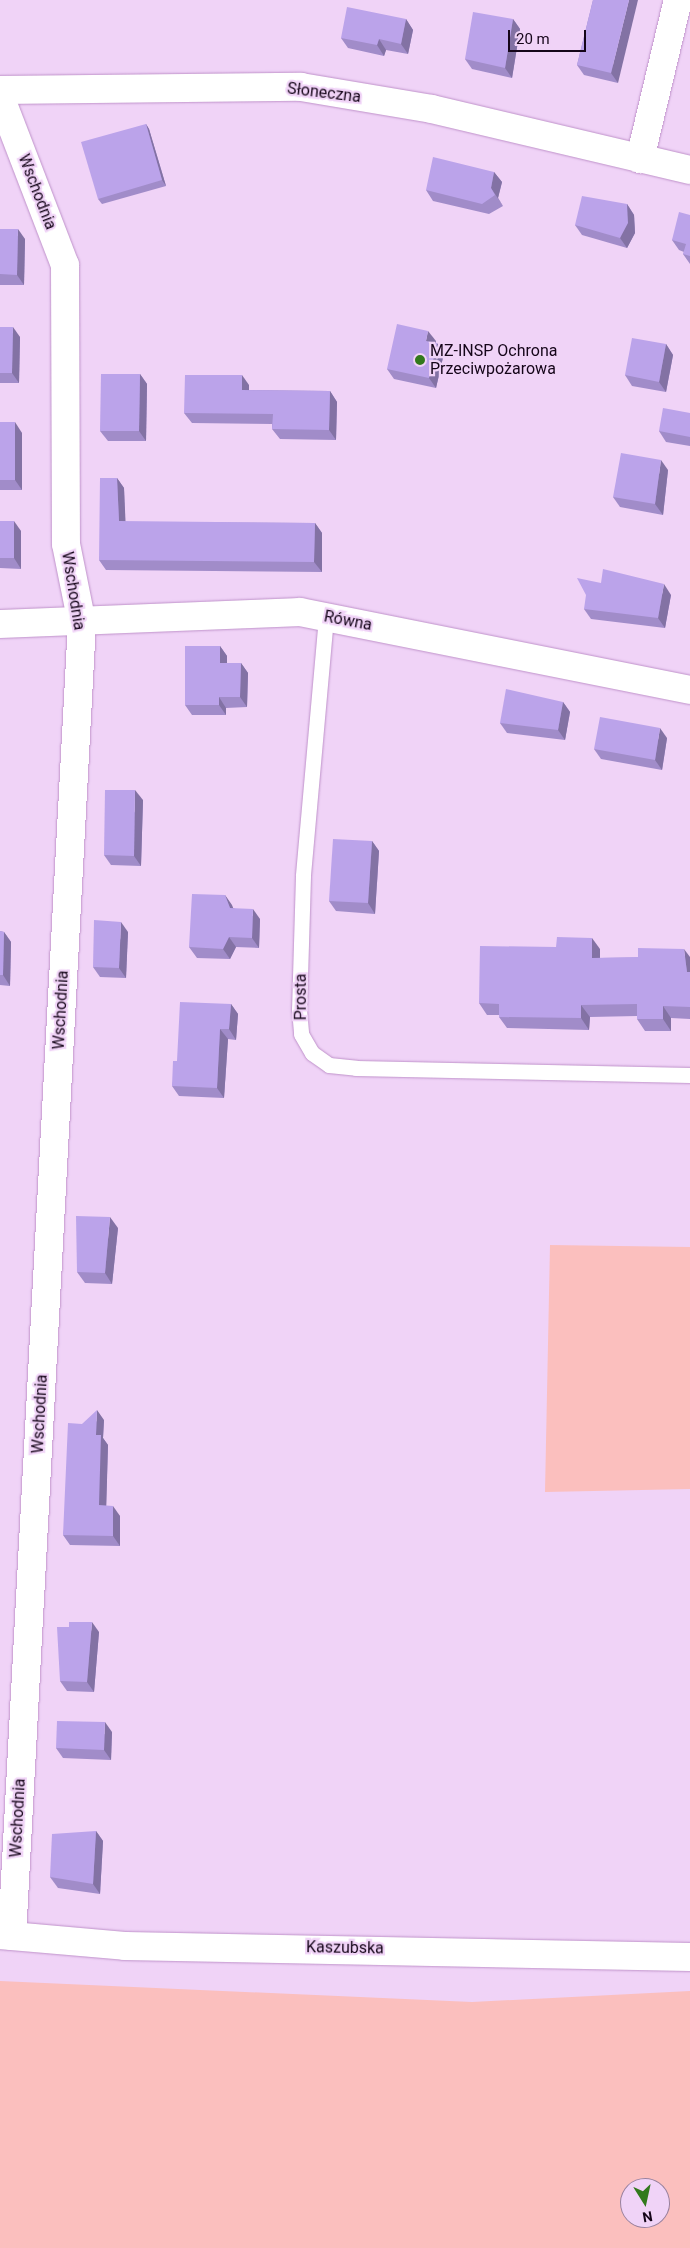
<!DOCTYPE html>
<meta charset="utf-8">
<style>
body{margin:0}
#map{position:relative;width:690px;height:2248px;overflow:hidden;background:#f0d3f7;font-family:Roboto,sans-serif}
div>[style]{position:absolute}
.green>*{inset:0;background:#fbbfbe}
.roads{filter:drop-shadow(0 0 1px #bf92ca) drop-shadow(0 0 1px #bf92ca)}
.lane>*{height:15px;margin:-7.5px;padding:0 7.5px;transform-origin:7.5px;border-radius:7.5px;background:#fff}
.street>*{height:28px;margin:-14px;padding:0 14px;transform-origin:14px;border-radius:14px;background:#fff}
.wall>*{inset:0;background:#a18cc9}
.shaded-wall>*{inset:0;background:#8372a4}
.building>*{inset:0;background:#bba3ea}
.dots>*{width:14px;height:14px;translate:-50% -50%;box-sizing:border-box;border:2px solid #f0d3f7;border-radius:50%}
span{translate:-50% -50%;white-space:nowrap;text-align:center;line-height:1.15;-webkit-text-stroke:4.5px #f0d3f7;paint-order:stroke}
.street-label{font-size:16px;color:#150519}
.poi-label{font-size:16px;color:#150519}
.left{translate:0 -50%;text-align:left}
.north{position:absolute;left:620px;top:2178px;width:50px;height:50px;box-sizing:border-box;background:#f0d3f7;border:1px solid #98819e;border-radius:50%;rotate:170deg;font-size:14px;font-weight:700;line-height:20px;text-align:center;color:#150519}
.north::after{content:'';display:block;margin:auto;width:18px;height:22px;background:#32791c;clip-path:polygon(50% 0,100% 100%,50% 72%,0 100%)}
.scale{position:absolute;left:508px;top:30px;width:78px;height:22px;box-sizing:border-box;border:2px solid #150519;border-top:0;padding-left:6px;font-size:15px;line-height:18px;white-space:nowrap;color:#150519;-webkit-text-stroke:4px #f0d3f7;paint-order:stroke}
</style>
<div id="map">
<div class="green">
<i style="clip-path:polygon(550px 1245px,690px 1247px,690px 1489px,545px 1492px)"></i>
<i style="clip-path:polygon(evenodd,0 1981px,472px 2002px,690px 1991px,690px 2248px,0 2248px,0 1981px,630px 2188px,660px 2188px,660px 2218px,630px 2218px,630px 2188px)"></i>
</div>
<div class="roads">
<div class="lane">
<i style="left:326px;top:617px;width:260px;rotate:95.1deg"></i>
<i style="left:303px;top:876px;width:133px;rotate:91.7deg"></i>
<i style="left:299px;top:1009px;width:25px;rotate:85deg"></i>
<i style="left:301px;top:1034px;width:22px;rotate:60deg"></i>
<i style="left:312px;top:1053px;width:21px;rotate:35deg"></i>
<i style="left:329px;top:1065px;width:27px;rotate:6deg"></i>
<i style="left:356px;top:1068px;width:334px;rotate:1.2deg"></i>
</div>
<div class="street">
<i style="left:0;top:90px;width:301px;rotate:-0.6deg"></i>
<i style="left:301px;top:87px;width:133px;rotate:9.5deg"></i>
<i style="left:432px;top:109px;width:265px;rotate:13.3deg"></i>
<i style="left:0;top:96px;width:181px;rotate:69deg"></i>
<i style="left:65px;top:265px;width:279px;rotate:89.8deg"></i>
<i style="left:66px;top:544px;width:81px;rotate:78.6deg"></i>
<i style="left:82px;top:623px;width:1315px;rotate:93.05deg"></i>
<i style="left:640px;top:159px;width:163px;rotate:-76.6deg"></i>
<i style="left:0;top:624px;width:300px;rotate:-2.3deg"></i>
<i style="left:300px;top:612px;width:398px;rotate:11.3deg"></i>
<i style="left:0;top:1935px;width:125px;rotate:5deg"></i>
<i style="left:125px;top:1946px;width:565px;rotate:1.12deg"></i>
</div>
</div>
<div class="wall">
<i style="clip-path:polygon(593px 0,618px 83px,584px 75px,577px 65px)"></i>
<i style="clip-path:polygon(406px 19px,413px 30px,408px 54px,386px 50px,384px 56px,348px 48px,341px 38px)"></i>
<i style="clip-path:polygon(513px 19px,520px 29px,512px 78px,472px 69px,465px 59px)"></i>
<i style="clip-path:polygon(146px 124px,149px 129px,166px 186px,102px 204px,98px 199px)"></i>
<i style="clip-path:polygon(494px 172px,502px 182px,498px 198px,503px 206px,489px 214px,433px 201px,426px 190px)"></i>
<i style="clip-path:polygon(627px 204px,634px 215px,635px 233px,627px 248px,582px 235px,575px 225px)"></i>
<i style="clip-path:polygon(690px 215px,690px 264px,683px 254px,684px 252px,679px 250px,672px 240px)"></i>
<i style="clip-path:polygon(0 229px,25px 239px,24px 285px,0 285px)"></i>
<i style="clip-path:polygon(0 327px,20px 337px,19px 383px,0 383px)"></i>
<i style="clip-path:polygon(436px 341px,435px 343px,444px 353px,436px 388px,394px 379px,387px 369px)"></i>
<i style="clip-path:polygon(666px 344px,673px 355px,666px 392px,632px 386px,625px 375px)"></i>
<i style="clip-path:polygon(140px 374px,147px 384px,146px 441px,108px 441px,100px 431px)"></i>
<i style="clip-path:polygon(249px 385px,249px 390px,330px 391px,337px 402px,336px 440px,280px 439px,272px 429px,272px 424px,192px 423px,184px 413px)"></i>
<i style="clip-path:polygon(690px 413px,690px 446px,666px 442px,659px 431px)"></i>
<i style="clip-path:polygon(0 422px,22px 433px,22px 490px,0 490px)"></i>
<i style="clip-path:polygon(668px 470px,663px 515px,620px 507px,613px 497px)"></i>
<i style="clip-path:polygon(117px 478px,124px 488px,125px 522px,315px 523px,322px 533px,322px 572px,106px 570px,99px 560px)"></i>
<i style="clip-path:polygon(0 521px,21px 531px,21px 569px,0 568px)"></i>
<i style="clip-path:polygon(601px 583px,671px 595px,665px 628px,591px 619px,584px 609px)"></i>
<i style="clip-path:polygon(220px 646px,227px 656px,227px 663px,241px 663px,248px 673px,247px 707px,226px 708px,226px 715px,192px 715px,185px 705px)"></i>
<i style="clip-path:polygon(563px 702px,570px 712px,565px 740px,507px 733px,500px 723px)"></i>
<i style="clip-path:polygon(667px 738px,662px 770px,601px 759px,594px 749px)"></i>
<i style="clip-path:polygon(143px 800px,141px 866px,111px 865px,104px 855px)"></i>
<i style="clip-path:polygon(372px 841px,379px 851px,375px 914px,336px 911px,329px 901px)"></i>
<i style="clip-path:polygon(225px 895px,233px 908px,260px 919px,259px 948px,236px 947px,230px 959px,197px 958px,189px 947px)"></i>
<i style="clip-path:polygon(0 931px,4px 932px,11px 942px,10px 986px,0 985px)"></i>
<i style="clip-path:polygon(128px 932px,126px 978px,100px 977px,93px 967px)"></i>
<i style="clip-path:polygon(600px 949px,600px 958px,690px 957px,690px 1019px,671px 1018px,671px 1031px,645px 1031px,637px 1019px,637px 1016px,590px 1017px,589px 1030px,507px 1028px,499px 1017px,499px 1015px,487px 1015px,479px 1003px)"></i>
<i style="clip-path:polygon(231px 1004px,238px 1014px,236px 1040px,228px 1039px,224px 1098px,179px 1096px,172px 1086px,177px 1061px)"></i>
<i style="clip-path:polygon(118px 1228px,112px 1284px,85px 1283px,77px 1272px)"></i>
<i style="clip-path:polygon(104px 1420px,103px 1438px,108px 1445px,106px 1506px,120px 1516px,120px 1546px,70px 1545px,63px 1535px,82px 1424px)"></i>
<i style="clip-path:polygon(69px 1627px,99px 1632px,94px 1692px,67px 1691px,60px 1681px)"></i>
<i style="clip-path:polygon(112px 1732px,111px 1760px,63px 1758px,56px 1748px)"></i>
<i style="clip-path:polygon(96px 1831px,103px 1841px,100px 1894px,58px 1888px,50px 1877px)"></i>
</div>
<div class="shaded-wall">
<i style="clip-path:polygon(629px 0,638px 0,618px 83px,611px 73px)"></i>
<i style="clip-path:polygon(406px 19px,413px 30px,408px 54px,401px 44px)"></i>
<i style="clip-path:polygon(513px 19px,520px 29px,512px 78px,505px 68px)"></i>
<i style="clip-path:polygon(379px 39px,386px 50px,384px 56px,377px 45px)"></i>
<i style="clip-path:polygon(146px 124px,149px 129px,166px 186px,162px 180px)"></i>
<i style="clip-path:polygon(494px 172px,502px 182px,498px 198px,503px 206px,491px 188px)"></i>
<i style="clip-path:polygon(627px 204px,634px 215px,635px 233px,627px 248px,620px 238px)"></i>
<i style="clip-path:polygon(18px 229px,25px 239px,24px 285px,17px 275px)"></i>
<i style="clip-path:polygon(13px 327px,20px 337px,19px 383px,12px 373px)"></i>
<i style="clip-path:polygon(428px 331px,436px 341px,433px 351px,426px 341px)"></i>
<i style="clip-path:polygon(437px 343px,444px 353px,436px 388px,429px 378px)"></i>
<i style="clip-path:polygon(666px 344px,673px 355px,666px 392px,659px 382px)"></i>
<i style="clip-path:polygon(140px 374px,147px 384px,146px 441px,139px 431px)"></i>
<i style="clip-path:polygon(242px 375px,249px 385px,249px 400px,242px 390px)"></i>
<i style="clip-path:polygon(330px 391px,337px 402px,336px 440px,329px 430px)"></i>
<i style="clip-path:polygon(15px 422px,22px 433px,22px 490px,15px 480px)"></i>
<i style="clip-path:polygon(661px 460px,668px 470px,663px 515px,655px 504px)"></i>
<i style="clip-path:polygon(117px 478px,124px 488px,126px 532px,119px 521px)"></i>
<i style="clip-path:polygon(14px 521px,21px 531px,21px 569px,14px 558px)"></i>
<i style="clip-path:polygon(315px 523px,322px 533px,322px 572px,314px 562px)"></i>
<i style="clip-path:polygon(664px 584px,671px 595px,665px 628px,658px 618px)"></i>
<i style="clip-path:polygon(220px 646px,227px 656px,227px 673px,220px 663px)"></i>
<i style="clip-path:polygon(241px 663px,248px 673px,247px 707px,240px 697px)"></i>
<i style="clip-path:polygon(219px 697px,226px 708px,226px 715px,219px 705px)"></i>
<i style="clip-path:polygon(563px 702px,570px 712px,565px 740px,558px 730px)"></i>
<i style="clip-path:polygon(660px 728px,667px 738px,662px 770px,655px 760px)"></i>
<i style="clip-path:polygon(135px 790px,143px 800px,141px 866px,134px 856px)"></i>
<i style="clip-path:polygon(372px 841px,379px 851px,375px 914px,368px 903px)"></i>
<i style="clip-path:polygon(225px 895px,232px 905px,237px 918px,230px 908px)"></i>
<i style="clip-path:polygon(253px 909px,260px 919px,259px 948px,252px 938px)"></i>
<i style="clip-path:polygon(121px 922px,128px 932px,126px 978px,119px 968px)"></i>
<i style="clip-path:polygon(4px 932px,11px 942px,10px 986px,3px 975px)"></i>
<i style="clip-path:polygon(229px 937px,236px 947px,230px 959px,223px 949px)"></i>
<i style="clip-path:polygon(592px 938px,600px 949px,600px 969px,592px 958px)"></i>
<i style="clip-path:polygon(684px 949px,690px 957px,690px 977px,687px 972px)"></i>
<i style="clip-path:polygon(231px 1004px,238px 1014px,236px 1040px,229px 1029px)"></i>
<i style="clip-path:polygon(581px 1005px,590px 1017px,589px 1030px,581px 1018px)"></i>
<i style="clip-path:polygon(663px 1006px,671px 1018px,671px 1031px,663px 1019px)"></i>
<i style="clip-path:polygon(220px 1029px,228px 1039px,224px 1098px,217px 1088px)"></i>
<i style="clip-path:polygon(110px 1217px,118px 1228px,112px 1284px,105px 1273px)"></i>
<i style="clip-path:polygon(97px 1410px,104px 1420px,103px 1438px,108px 1445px,106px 1516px,99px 1505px,96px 1435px)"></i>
<i style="clip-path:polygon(113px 1506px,120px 1516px,120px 1546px,113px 1536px)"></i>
<i style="clip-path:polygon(92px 1622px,99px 1632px,94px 1692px,87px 1682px)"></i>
<i style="clip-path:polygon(105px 1722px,112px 1732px,111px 1760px,104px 1750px)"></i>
<i style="clip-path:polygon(96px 1831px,103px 1841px,100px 1894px,93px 1884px)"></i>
</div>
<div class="building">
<i style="clip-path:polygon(593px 0,629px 0,611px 73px,577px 65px)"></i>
<i style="clip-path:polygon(347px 7px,406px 19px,401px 44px,379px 39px,377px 45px,341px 38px)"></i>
<i style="clip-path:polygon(473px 12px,513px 19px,505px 68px,465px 59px)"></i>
<i style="clip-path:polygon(146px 124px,162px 180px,98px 199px,81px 142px)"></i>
<i style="clip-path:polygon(433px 157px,494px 172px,491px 188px,495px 195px,482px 204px,426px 190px)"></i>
<i style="clip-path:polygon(582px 196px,627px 204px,628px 223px,620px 238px,575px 225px)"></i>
<i style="clip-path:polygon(679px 212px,690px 215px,690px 256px,683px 254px,686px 244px,672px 240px)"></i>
<i style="clip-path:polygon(0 229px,18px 229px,17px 275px,0 274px)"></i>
<i style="clip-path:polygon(397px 324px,428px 331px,426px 341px,437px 343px,429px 378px,387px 369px)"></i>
<i style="clip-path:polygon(0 327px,13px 327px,12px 373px,0 373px)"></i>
<i style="clip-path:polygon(632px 338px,666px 344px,659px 382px,625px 375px)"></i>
<i style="clip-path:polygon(101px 374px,140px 374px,139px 431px,100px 431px)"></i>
<i style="clip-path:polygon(185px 375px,242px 375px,242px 390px,330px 391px,329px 430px,272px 429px,273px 414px,184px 413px)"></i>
<i style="clip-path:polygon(663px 408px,690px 413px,690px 437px,659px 431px)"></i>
<i style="clip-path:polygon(0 422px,15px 422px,15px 480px,0 480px)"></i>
<i style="clip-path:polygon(621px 453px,661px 460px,655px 504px,613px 497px)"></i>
<i style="clip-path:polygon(100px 478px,117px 478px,119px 521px,315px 523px,314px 562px,99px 560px)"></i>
<i style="clip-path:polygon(0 521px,14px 521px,14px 558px,0 558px)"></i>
<i style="clip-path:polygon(603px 569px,664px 584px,658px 618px,584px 609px,586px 595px,577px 578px,601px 583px)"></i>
<i style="clip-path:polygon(185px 646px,220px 646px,220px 663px,241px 663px,240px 697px,219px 697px,219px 705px,185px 705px)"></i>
<i style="clip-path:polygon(506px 689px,563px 702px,558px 730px,500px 723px)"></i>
<i style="clip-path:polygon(600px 717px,660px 728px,655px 760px,594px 749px)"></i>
<i style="clip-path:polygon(105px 790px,135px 790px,134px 856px,104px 855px)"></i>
<i style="clip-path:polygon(333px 839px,372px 841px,368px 903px,329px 901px)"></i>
<i style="clip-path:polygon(192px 894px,225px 895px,230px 908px,253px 909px,252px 938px,229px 937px,223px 949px,189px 947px)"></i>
<i style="clip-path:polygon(94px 920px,121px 922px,119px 968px,93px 967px)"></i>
<i style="clip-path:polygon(0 931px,4px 932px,3px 975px,0 975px)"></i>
<i style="clip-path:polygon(557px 937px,592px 938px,592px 958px,638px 957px,638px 948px,684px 949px,687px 972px,690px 972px,690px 1007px,663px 1006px,663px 1019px,637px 1019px,637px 1004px,581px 1005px,581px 1018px,499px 1017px,499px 1004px,479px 1003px,480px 946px,556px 947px)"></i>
<i style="clip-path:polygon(180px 1002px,231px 1004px,229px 1029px,220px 1029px,217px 1088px,172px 1086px,173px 1061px,177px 1061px)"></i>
<i style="clip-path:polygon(76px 1216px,110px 1217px,105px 1273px,77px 1272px)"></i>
<i style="clip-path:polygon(97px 1410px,96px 1435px,101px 1435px,99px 1505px,113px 1506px,113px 1536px,63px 1535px,68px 1423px,82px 1424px)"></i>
<i style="clip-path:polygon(69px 1622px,92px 1622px,87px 1682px,60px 1681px,57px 1627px,69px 1627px)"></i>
<i style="clip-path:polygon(57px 1721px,105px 1722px,104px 1750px,56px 1748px)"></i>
<i style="clip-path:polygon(96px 1831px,93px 1884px,50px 1877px,52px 1834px)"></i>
</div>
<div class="dots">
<i style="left:420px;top:360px;background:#32791c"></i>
</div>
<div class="street-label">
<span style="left:324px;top:93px;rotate:7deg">Słoneczna</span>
<span style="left:37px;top:192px;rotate:69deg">Wschodnia</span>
<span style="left:73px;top:591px;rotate:81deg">Wschodnia</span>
<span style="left:348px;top:621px;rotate:11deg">Równa</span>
<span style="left:301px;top:997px;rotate:-90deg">Prosta</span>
<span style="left:61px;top:1010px;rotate:-87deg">Wschodnia</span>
<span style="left:40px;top:1414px;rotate:-87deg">Wschodnia</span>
<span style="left:18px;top:1818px;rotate:-87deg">Wschodnia</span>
<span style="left:345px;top:1948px;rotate:1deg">Kaszubska</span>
</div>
<div class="poi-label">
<span class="left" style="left:430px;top:360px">MZ-INSP Ochrona<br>Przeciwpożarowa</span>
</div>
<div class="north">N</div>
<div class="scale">20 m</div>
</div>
